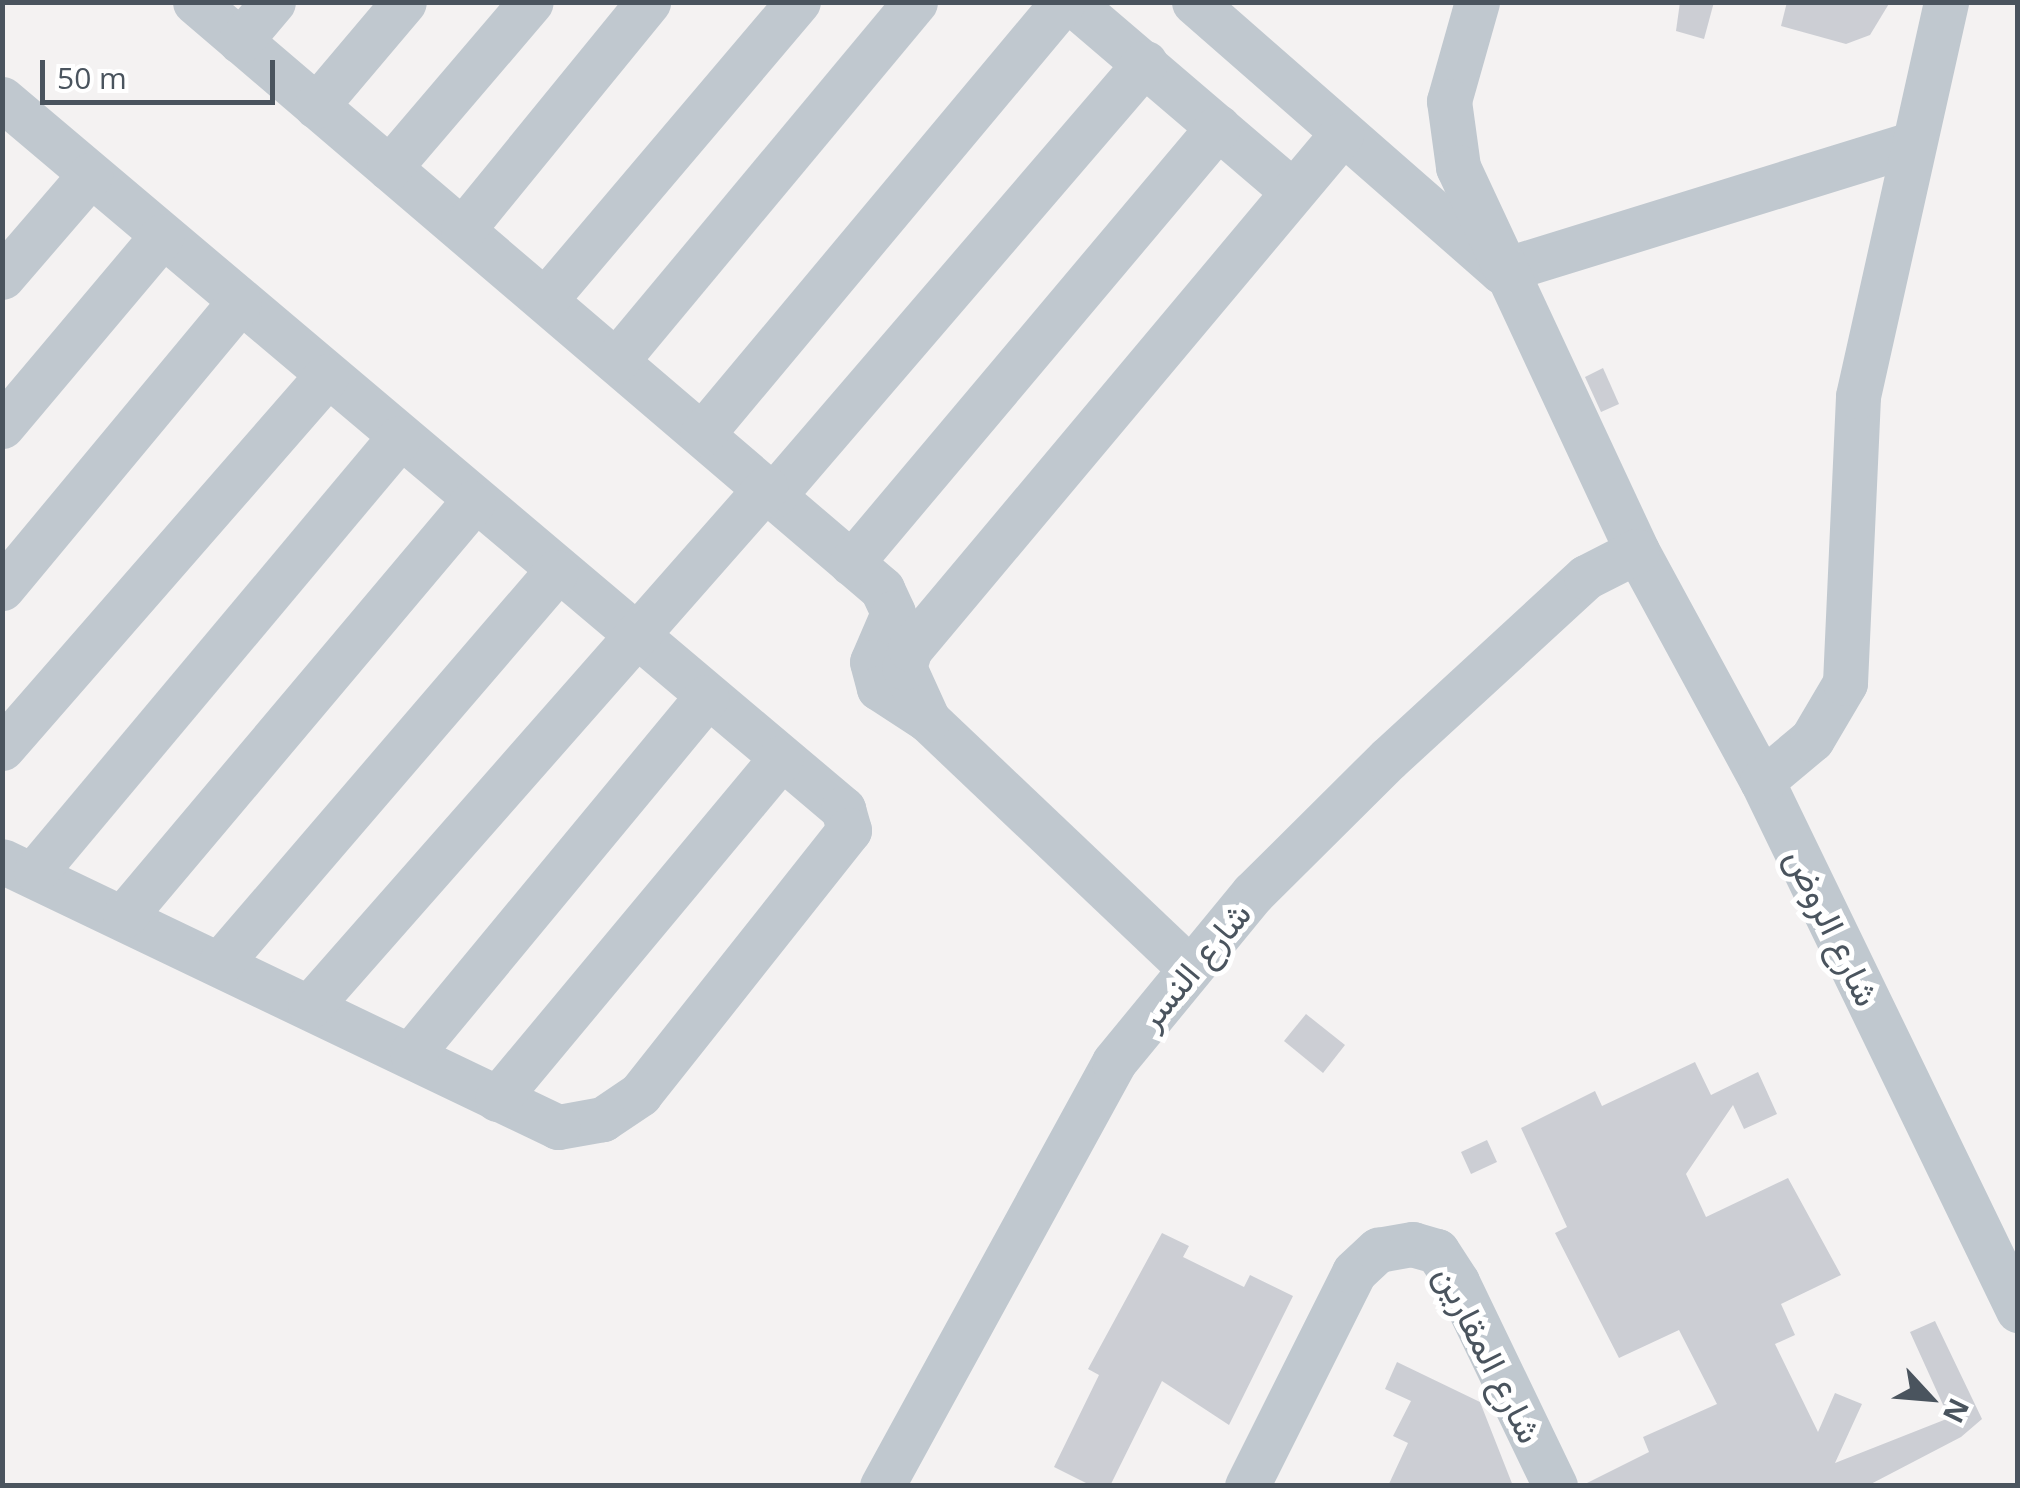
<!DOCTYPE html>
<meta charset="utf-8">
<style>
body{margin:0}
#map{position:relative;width:2020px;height:1488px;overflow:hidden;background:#f4f2f2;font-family:"Open Sans",Vazirmatn,sans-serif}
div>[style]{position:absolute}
.building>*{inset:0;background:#ccced4}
.minor>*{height:45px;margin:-22.5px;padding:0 22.5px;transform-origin:22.5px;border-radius:22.5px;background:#c0c8cf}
span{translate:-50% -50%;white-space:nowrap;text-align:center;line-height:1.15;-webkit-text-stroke:10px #fff;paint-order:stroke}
.street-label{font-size:35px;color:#4a545e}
.frame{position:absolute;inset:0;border:5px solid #4a545e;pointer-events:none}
.north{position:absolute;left:1880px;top:1348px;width:100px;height:100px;-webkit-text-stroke:8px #fff;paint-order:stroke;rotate:116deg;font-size:28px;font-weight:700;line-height:40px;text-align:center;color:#4a545e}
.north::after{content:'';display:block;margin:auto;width:35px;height:45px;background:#4a545e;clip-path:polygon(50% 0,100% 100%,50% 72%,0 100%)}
.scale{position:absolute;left:40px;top:60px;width:235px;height:45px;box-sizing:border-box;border:5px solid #4a545e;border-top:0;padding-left:12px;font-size:30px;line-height:35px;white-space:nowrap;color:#4a545e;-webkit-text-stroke:8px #fff;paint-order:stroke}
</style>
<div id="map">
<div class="building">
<i style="clip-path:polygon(1680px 2px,1714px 2px,1704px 39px,1676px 31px)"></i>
<i style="clip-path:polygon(1787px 2px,1890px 2px,1870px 35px,1846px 44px,1781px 26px)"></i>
<i style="clip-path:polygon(1603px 368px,1619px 404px,1601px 412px,1585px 377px)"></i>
<i style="clip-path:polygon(1306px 1014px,1345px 1045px,1323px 1073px,1284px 1041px)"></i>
<i style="clip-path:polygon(1695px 1062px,1711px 1095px,1758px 1072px,1777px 1114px,1744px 1129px,1733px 1105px,1686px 1174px,1706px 1217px,1788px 1178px,1841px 1275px,1781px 1304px,1795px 1335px,1775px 1344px,1818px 1432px,1835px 1393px,1862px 1404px,1835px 1463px,1949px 1418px,1910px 1332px,1935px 1321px,1982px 1419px,1961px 1437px,1867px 1486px,1581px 1486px,1649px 1452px,1643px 1437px,1717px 1404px,1679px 1330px,1619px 1358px,1555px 1233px,1567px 1227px,1521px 1128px,1595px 1091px,1602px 1106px)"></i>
<i style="clip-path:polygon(1487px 1140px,1497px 1162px,1471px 1174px,1461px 1152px)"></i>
<i style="clip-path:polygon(1162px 1233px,1189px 1246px,1183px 1257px,1244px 1287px,1250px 1275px,1293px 1296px,1229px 1425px,1162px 1381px,1110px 1486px,1092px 1486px,1054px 1467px,1099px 1375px,1088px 1369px)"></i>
<i style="clip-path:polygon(1397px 1362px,1480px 1402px,1513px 1486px,1388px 1486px,1408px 1443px,1393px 1436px,1411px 1401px,1385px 1389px)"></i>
</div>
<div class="minor">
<i style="left:195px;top:2px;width:904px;rotate:40.51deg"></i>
<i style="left:882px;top:589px;width:26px;rotate:65deg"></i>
<i style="left:893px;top:613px;width:53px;rotate:113.2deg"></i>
<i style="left:872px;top:662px;width:27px;rotate:75deg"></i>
<i style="left:879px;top:688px;width:59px;rotate:33.1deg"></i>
<i style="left:928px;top:720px;width:361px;rotate:43.5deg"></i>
<i style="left:1071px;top:2px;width:289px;rotate:40.5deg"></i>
<i style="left:1194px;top:2px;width:408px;rotate:41.2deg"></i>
<i style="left:1501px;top:271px;width:426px;rotate:-17.2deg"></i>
<i style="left:1477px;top:2px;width:103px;rotate:105.8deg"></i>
<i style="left:1449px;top:101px;width:67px;rotate:82.2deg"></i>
<i style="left:1458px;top:167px;width:424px;rotate:65deg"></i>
<i style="left:1637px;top:551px;width:262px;rotate:61.5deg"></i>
<i style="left:1762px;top:781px;width:588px;rotate:64.18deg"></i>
<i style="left:240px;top:41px;width:51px;rotate:-49.8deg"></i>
<i style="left:2px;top:99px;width:1101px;rotate:40.17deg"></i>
<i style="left:843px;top:809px;width:22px;rotate:74deg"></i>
<i style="left:849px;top:830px;width:337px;rotate:128.4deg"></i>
<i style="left:640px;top:1094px;width:45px;rotate:146deg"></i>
<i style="left:603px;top:1119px;width:46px;rotate:169.9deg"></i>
<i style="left:558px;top:1127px;width:616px;rotate:-154.43deg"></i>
<i style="left:316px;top:106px;width:136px;rotate:-49.8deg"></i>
<i style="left:389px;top:168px;width:218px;rotate:-49.5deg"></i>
<i style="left:463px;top:229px;width:293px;rotate:-50.8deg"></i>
<i style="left:2px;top:277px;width:135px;rotate:-49.2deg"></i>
<i style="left:545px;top:300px;width:391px;rotate:-49.7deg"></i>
<i style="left:616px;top:361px;width:467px;rotate:-50.2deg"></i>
<i style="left:2px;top:426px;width:248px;rotate:-49.9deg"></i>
<i style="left:702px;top:434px;width:563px;rotate:-50.12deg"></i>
<i style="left:773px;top:496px;width:571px;rotate:-49.33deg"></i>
<i style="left:851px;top:563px;width:570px;rotate:-49.91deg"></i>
<i style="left:2px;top:588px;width:371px;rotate:-50.3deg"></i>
<i style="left:928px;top:720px;width:58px;rotate:-114.4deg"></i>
<i style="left:904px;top:667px;width:19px;rotate:-72deg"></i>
<i style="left:910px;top:649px;width:671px;rotate:-50.02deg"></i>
<i style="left:2px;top:748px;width:493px;rotate:-48.9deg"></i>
<i style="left:1762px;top:781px;width:65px;rotate:-40deg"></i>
<i style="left:1812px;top:739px;width:65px;rotate:-59.5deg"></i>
<i style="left:1845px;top:683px;width:287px;rotate:-87.4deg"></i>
<i style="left:1858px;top:396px;width:404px;rotate:-77.4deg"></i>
<i style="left:36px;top:871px;width:564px;rotate:-50.04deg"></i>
<i style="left:125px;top:915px;width:539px;rotate:-49.89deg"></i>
<i style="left:221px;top:962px;width:514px;rotate:-49.34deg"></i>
<i style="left:310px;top:1006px;width:690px;rotate:-48.64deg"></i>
<i style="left:412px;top:1053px;width:462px;rotate:-50.4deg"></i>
<i style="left:497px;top:1099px;width:444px;rotate:-50.2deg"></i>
<i style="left:882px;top:1486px;width:483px;rotate:-61.3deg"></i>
<i style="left:1114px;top:1062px;width:219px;rotate:-50.6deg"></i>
<i style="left:1253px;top:893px;width:190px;rotate:-44.8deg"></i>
<i style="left:1388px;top:759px;width:269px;rotate:-42.6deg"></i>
<i style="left:1586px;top:577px;width:57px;rotate:-27deg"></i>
<i style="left:1247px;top:1486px;width:239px;rotate:-63.4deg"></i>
<i style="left:1354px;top:1272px;width:33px;rotate:-43deg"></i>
<i style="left:1378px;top:1250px;width:35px;rotate:-10deg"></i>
<i style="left:1412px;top:1244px;width:26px;rotate:16deg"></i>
<i style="left:1437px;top:1251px;width:37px;rotate:57deg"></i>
<i style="left:1457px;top:1282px;width:226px;rotate:64.3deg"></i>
</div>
<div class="street-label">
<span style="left:1833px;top:927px;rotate:64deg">شارع الروض</span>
<span style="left:1194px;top:965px;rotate:-50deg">شارع النسر</span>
<span style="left:1489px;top:1354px;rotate:63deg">شارع المقارين</span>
</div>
<div class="frame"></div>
<div class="north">N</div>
<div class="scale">50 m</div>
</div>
